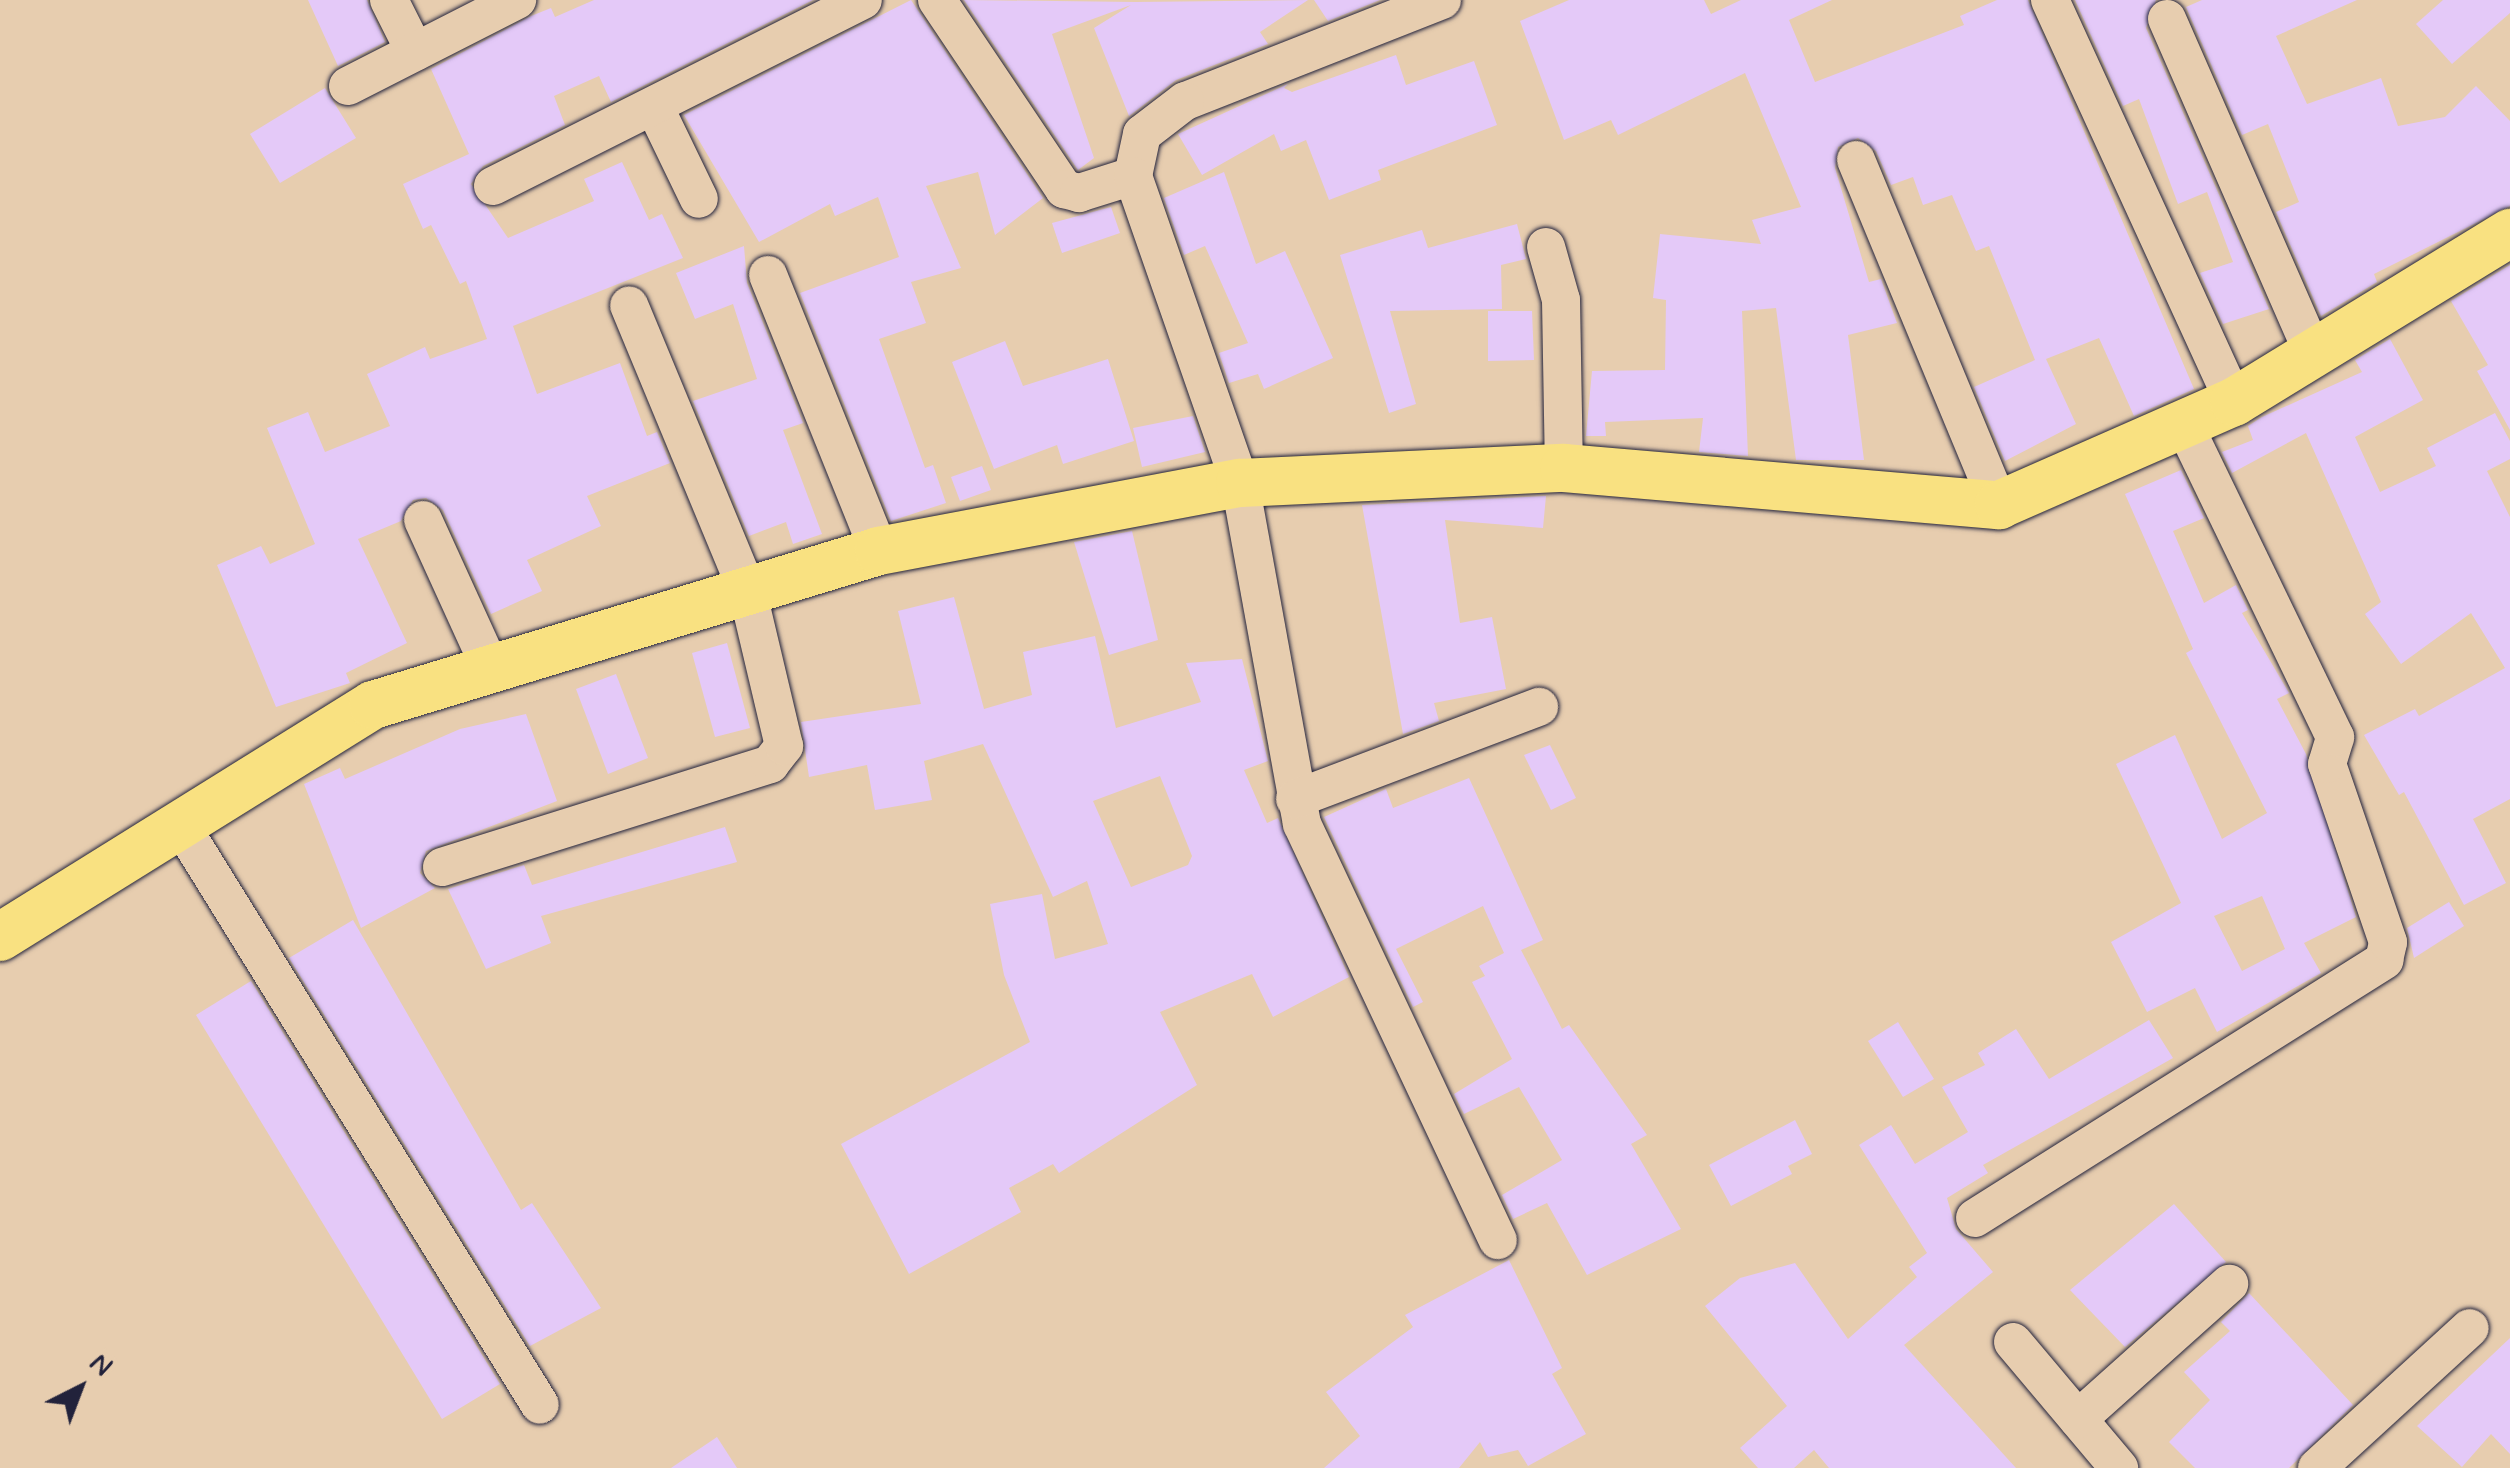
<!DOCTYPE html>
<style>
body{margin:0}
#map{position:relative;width:2510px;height:1468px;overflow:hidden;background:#e7cdaf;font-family:Mynerve,sans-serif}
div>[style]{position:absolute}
.building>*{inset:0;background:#e4c9f8}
.roads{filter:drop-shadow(0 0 2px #22223b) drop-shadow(0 0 2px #22223b)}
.minor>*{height:38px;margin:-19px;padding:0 19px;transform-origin:19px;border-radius:19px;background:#e7cdaf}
.major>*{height:48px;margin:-24px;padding:0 24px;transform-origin:24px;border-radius:24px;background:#f9e181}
span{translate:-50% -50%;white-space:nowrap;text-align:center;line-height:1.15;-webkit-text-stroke:8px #e7cdaf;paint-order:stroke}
.north{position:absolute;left:30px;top:1338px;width:100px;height:100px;-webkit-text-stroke:8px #e7cdaf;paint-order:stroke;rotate:42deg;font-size:28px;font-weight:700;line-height:40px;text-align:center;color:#22223b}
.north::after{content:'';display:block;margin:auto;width:35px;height:45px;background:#22223b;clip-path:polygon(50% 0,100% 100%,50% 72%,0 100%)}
</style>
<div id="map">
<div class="building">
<i style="clip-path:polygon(308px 0,367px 0,385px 42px,338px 66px)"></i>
<i style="clip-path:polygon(594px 0,813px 0,611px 102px,599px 76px,554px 96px,565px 125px,483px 166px,471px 184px,508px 238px,594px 201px,584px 179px,622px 162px,649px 220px,662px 214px,683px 258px,513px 326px,537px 394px,620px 363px,647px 436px,657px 432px,670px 463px,587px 496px,601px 526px,527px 560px,542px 591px,491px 614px,443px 510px,426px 498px,413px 500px,401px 521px,358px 539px,407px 643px,346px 673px,350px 683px,276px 707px,217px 565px,261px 546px,270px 564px,315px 544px,267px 428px,308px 412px,325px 452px,390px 426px,367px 374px,425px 347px,430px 359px,487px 339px,466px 281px,460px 284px,431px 225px,423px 229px,403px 184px,469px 154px,431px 69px,531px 16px,551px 8px,555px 17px)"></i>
<i style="clip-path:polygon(911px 0,1043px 198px,995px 235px,978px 172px,926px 186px,961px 268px,911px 282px,926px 323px,879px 339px,925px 468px,933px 465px,946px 503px,891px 521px,800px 293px,899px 257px,878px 197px,835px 216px,830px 204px,759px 242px,684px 115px)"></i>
<i style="clip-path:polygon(964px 0,1135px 2px,1308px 0,1260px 32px,1268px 44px,1176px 80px,1129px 116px,1094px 28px,1131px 5px,1052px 34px,1094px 158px,1078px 170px)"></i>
<i style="clip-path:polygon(1314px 0,1380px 0,1328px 21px)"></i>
<i style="clip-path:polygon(1569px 0,1704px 0,1711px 14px,1741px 0,1832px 0,1789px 20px,1815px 82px,1964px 25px,1960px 16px,1997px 0,2028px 0,2194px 389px,2134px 416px,2099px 338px,2046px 359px,2076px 424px,2005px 461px,1974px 387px,2035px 360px,1989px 246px,1976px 251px,1952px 195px,1923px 205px,1913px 177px,1891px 185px,1876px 151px,1858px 138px,1838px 147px,1835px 168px,1869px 282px,1881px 279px,1897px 323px,1848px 335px,1864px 460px,1796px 460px,1776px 308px,1742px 311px,1748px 456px,1699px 452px,1703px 418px,1605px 422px,1606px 436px,1586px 436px,1592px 371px,1665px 370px,1666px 300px,1653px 298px,1660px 234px,1761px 244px,1752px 220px,1801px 207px,1745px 73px,1618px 135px,1611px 120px,1564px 140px,1520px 21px)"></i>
<i style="clip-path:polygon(2075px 0,2156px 0,2146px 28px,2269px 309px,2223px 324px,2200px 273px,2233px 262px,2207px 192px,2178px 204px,2139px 99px,2123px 106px)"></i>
<i style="clip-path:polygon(2202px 0,2357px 0,2276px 36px,2307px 104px,2381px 78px,2398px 126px,2445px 117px,2476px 86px,2510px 121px,2510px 206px,2374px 274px,2377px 282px,2321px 316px,2276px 212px,2299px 202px,2268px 124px,2242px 135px,2186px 7px)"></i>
<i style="clip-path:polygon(2443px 0,2510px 0,2510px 13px,2452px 64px,2416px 24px)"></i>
<i style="clip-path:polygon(1396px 55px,1406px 85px,1474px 61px,1497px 125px,1378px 170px,1381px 180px,1329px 200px,1306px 140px,1281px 151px,1274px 134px,1202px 175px,1178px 134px,1288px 84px,1284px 88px,1292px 92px)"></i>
<i style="clip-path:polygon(325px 88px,356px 138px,280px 183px,250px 134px)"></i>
<i style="clip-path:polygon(1224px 172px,1256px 264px,1285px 251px,1333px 358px,1264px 389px,1258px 374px,1229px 383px,1219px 353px,1248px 343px,1205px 246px,1184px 255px,1164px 198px)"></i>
<i style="clip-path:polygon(1111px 207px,1120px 233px,1062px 253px,1052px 223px)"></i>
<i style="clip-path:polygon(1517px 224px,1526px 259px,1501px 265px,1502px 309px,1390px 311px,1416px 404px,1389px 413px,1340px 255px,1422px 230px,1428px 248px)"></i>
<i style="clip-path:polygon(744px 246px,747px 283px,803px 423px,783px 430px,822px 534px,793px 544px,786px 522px,749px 536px,693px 401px,757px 379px,733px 304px,695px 319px,676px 273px)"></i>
<i style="clip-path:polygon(2510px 265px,2510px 430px,2477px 371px,2488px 365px,2451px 301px)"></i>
<i style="clip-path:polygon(1488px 311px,1532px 311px,1534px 360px,1488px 361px)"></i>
<i style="clip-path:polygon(2390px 339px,2423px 400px,2355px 437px,2380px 492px,2436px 466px,2427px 448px,2495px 413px,2510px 441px,2510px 459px,2487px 471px,2510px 517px,2510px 799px,2473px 819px,2506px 883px,2464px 905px,2404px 792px,2399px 795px,2364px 735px,2415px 709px,2419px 716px,2505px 668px,2471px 613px,2401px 664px,2365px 614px,2381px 602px,2306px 433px,2232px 473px,2222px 452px,2253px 440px,2248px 426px,2262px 417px,2362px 372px,2355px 360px)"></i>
<i style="clip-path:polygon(1005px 341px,1023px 386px,1108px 359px,1134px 441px,1063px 464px,1057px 445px,994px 469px,952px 362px)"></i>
<i style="clip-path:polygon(1193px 416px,1205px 452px,1142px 467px,1133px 428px)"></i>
<i style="clip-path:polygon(982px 466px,991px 490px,960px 501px,951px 477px)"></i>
<i style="clip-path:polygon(evenodd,2181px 470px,2204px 518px,2173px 531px,2204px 603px,2236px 585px,2248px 610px,2242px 613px,2289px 693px,2277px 699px,2306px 754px,2356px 917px,2304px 943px,2321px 973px,2217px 1032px,2195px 988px,2147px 1012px,2111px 942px,2181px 903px,2116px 764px,2175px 735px,2222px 839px,2267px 813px,2186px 653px,2193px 649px,2125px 494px,2181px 470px,2262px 896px,2285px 949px,2242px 971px,2214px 916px,2262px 896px)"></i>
<i style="clip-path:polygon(1546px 496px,1543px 528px,1445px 520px,1460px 623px,1492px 617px,1506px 689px,1434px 703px,1439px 721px,1403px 734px,1362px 505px)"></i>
<i style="clip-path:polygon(1132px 531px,1158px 640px,1109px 655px,1074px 542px)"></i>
<i style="clip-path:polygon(evenodd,954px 597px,984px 709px,1032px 695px,1023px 652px,1095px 636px,1116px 728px,1201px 702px,1186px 663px,1242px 659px,1268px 761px,1244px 770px,1267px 823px,1278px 818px,1349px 977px,1273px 1017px,1252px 974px,1160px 1012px,1197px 1085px,1059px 1173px,1053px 1164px,1009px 1188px,1021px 1212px,909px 1274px,841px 1144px,1030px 1042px,1004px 975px,990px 904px,1042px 894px,1055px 959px,1108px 944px,1087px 881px,1053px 897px,983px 744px,924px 761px,932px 800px,875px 810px,867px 765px,809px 777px,801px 722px,921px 704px,898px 611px,954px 597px,1160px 776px,1192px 856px,1188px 865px,1131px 887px,1093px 801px,1160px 776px)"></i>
<i style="clip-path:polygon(727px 643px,750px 728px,715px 737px,692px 653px)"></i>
<i style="clip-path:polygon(616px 674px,648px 758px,608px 774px,576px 689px)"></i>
<i style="clip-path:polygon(526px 714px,557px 801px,426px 851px,420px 873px,435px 888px,361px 928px,304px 784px,340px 768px,345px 779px,460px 729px)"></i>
<i style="clip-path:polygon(1550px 745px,1576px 798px,1551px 810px,1524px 755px)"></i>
<i style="clip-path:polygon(1469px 778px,1543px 940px,1521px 950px,1562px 1029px,1569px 1025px,1647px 1135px,1631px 1144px,1681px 1229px,1587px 1275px,1547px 1203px,1513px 1219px,1502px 1195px,1562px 1160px,1519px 1087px,1464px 1114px,1454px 1094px,1512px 1059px,1472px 982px,1485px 976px,1479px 966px,1504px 953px,1483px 906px,1396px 949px,1423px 1002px,1413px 1007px,1324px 817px,1386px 789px,1393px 808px)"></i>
<i style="clip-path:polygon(725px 827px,737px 862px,541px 916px,551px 943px,486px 969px,448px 889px,524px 865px,532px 885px)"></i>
<i style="clip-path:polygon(2449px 902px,2464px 926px,2414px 958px,2407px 928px)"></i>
<i style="clip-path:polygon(353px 920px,521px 1210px,532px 1203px,601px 1308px,530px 1346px,289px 958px)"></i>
<i style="clip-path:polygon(251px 981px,500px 1384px,442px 1419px,196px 1015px)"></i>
<i style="clip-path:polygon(2149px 1020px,2173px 1058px,1983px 1165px,1988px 1173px,1947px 1198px,1956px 1229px,1993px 1272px,1904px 1345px,2016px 1468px,1829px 1468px,1814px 1450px,1794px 1468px,1758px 1468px,1740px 1448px,1787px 1406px,1705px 1306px,1740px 1278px,1795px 1263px,1848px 1339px,1917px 1277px,1909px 1267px,1927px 1253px,1859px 1145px,1891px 1125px,1915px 1164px,1968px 1132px,1942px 1087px,1985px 1065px,1978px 1053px,2016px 1029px,2049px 1079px)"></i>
<i style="clip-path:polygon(1898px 1022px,1934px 1079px,1903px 1097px,1868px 1041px)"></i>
<i style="clip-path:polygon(1795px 1120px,1812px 1154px,1788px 1166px,1792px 1174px,1731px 1206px,1709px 1165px)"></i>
<i style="clip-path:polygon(2174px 1204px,2226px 1262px,2125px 1347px,2070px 1290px)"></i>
<i style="clip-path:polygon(1509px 1260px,1562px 1368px,1552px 1374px,1586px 1434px,1528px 1466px,1518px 1450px,1488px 1457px,1480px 1442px,1459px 1468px,1324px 1468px,1360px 1436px,1326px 1392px,1413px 1327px,1405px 1315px)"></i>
<i style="clip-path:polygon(2249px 1293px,2353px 1405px,2289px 1468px,2195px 1468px,2169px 1442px,2210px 1400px,2184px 1372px,2230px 1331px,2221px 1322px)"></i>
<i style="clip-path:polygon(2510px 1338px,2510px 1454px,2491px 1434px,2462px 1467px,2417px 1426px)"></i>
<i style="clip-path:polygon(717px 1437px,737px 1468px,671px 1468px)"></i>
</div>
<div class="roads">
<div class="minor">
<i style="left:389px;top:0;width:58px;rotate:63.4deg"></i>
<i style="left:937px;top:0;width:228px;rotate:56.1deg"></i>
<i style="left:1064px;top:189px;width:16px;rotate:15deg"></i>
<i style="left:1079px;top:193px;width:57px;rotate:-17.5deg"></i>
<i style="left:1442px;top:0;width:276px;rotate:158.5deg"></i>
<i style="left:1185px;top:101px;width:54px;rotate:142.5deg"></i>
<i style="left:1142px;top:134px;width:43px;rotate:102.1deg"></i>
<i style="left:1133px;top:176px;width:325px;rotate:70.8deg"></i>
<i style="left:1240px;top:483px;width:347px;rotate:79.7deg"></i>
<i style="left:1302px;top:824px;width:460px;rotate:64.8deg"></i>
<i style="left:2050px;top:0;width:442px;rotate:65.4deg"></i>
<i style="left:2167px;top:19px;width:362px;rotate:66.4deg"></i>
<i style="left:348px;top:86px;width:190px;rotate:-27deg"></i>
<i style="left:654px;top:106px;width:103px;rotate:64.2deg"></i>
<i style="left:1856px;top:160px;width:373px;rotate:67.5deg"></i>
<i style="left:493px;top:186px;width:414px;rotate:-26.7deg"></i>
<i style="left:1546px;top:247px;width:55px;rotate:74.2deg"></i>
<i style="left:1561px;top:300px;width:168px;rotate:89deg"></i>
<i style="left:768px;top:275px;width:297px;rotate:68.1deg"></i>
<i style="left:423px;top:520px;width:164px;rotate:65.5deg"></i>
<i style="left:1295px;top:799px;width:261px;rotate:-20.7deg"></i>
<i style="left:180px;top:824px;width:683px;rotate:58.22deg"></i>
<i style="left:442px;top:867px;width:344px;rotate:-17.4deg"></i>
<i style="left:770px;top:764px;width:23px;rotate:-52deg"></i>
<i style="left:784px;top:746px;width:160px;rotate:-103.3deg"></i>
<i style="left:747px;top:590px;width:308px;rotate:-112.5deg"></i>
<i style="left:1975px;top:1218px;width:484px;rotate:-32.2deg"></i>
<i style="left:2384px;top:960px;width:18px;rotate:-77deg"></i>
<i style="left:2388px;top:942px;width:188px;rotate:-108.9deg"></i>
<i style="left:2327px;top:764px;width:28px;rotate:-73deg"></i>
<i style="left:2335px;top:737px;width:344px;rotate:-115.8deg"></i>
<i style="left:2013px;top:1342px;width:165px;rotate:49.9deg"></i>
<i style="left:2078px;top:1419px;width:203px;rotate:-41.8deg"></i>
<i style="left:2317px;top:1468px;width:207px;rotate:-42.5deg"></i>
</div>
<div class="major">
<i style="left:0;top:937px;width:439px;rotate:-31.9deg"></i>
<i style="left:373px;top:705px;width:529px;rotate:-16.93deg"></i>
<i style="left:879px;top:551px;width:367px;rotate:-10.7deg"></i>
<i style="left:1240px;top:483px;width:324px;rotate:-2.7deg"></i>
<i style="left:1564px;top:468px;width:437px;rotate:4.9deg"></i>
<i style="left:1999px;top:505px;width:257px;rotate:-23.7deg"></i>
<i style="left:2234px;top:402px;width:324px;rotate:-31.5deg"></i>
</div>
</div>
<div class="north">N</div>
</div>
